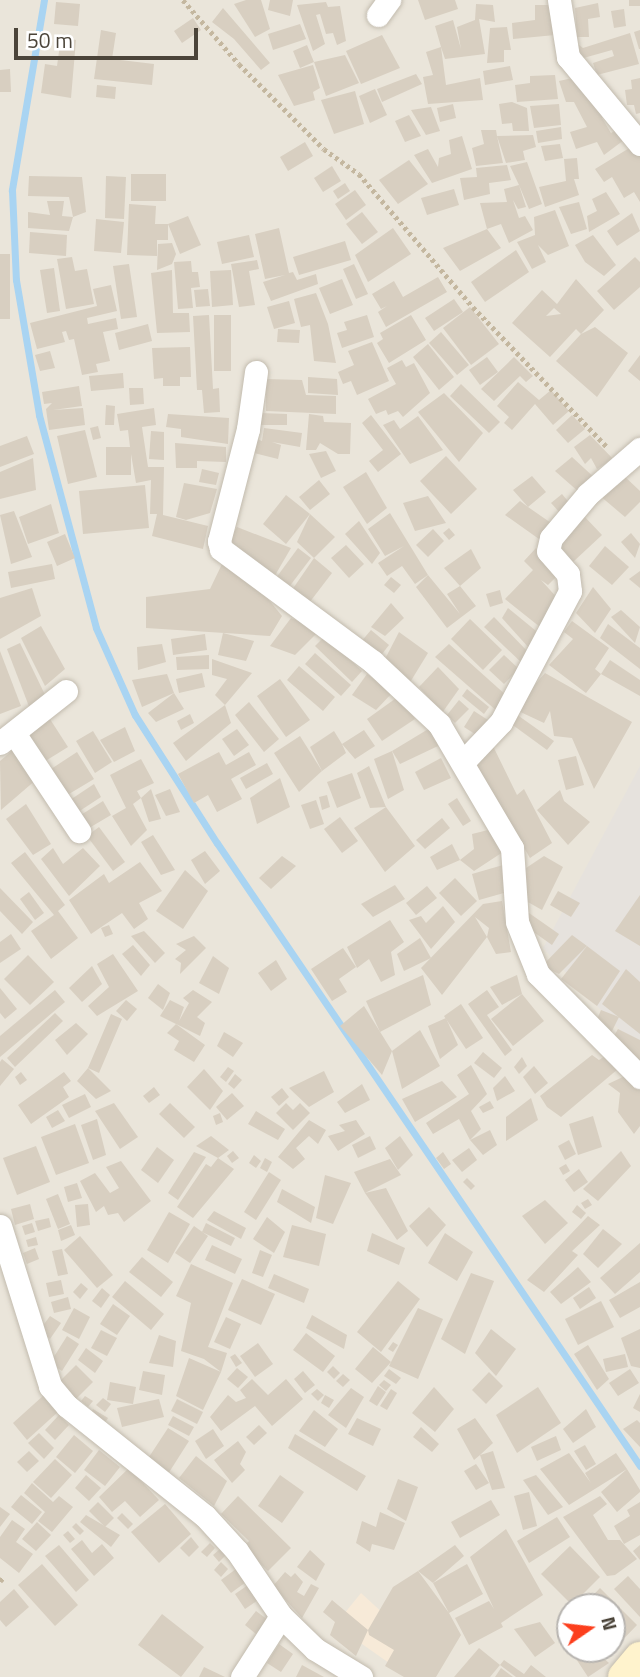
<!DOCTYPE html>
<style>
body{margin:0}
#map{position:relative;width:640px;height:1677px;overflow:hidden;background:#f6f3ec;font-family:"Titillium Web",sans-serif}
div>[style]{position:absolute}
.residential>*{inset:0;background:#eae5da}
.commercial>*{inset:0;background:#f7ead8}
.industrial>*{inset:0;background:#e6e2dd}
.stream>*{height:7px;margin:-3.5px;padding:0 3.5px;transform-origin:3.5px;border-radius:3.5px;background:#a9d4f2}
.building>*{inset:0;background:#d8cfc1}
.path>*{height:4.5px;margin-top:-2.25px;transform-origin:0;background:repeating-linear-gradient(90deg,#c4b79f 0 3.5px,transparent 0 7px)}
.roads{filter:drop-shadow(0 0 2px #c2bbae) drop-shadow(0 0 2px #c2bbae)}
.street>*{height:23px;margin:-11.5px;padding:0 11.5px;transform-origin:11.5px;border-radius:11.5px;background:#fff}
.secondary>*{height:32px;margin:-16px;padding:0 16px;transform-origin:16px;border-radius:16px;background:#fff3cd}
span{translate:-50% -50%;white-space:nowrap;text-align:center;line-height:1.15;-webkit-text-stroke:7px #fff;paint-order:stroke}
.north{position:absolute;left:556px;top:1593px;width:70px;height:70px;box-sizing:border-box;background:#fff;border:2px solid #b7b4b0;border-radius:50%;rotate:76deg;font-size:19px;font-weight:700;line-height:28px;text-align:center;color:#4b4439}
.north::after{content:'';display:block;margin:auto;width:24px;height:32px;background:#fc3f1d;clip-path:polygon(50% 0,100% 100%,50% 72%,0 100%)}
.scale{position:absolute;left:14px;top:28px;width:184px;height:32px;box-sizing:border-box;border:4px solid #4b4439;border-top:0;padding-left:9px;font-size:21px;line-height:24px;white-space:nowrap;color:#4b4439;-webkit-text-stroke:5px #fff;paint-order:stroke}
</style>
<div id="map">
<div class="residential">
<i style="clip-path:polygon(evenodd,0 0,640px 0,640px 1677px,0 1677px,0 0,570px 1607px,612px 1607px,612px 1649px,570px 1649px,570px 1607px)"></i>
</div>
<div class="commercial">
<i style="clip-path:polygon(361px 1593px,397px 1626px,409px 1677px,335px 1625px)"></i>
</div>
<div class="industrial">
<i style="clip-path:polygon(640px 766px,640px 1052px,543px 948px)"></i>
</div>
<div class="stream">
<i style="left:44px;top:0;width:193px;rotate:99.6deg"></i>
<i style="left:12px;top:190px;width:90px;rotate:87.5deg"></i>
<i style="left:16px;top:280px;width:137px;rotate:80.3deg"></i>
<i style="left:39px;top:415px;width:220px;rotate:75deg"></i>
<i style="left:96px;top:628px;width:95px;rotate:65.9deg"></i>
<i style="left:135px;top:715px;width:152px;rotate:57.4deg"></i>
<i style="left:217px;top:843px;width:753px;rotate:55.82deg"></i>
</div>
<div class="building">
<i style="clip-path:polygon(246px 0,261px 0,270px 29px,255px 37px,234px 4px)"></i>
<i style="clip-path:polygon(270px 0,293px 0,290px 16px,268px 10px)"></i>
<i style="clip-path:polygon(418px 0,455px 0,458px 9px,425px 20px)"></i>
<i style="clip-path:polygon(629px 0,640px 0,640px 6px,629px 6px)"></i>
<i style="clip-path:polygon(56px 2px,80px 4px,78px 26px,54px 24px)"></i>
<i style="clip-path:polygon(326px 2px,328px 7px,340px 6px,346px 41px,337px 45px,333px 33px,326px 34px,320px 14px,316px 15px,325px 44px,313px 51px,297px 5px)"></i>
<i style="clip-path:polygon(598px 3px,600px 17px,588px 19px,589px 37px,577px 37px,575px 8px)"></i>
<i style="clip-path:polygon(476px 4px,493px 5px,495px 22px,479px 19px,485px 54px,445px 59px,441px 47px,446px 85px,480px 78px,483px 100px,428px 104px,423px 77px,433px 75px,426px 52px,441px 47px,435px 26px,453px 20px,461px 49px,457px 27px,475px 20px)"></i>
<i style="clip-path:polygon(535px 5px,552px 5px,555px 35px,513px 39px,512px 23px,535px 20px)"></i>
<i style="clip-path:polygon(223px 8px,270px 63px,261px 70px,234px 39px,212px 22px)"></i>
<i style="clip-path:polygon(624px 9px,626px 26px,614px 28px,611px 11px)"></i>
<i style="clip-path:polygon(193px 18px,201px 30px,182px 43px,174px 31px)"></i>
<i style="clip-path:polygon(300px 24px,306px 39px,273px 50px,268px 34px)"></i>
<i style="clip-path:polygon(507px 27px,511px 50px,504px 50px,504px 62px,487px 63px,490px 28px)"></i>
<i style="clip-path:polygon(101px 30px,116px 33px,112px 59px,154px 64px,152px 85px,94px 79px)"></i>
<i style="clip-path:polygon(640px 30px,640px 49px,639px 49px,634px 32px)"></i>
<i style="clip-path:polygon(630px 33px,639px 64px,597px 75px,593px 63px,614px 56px,612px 50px,580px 59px,575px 42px,583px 48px)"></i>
<i style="clip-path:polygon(382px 35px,400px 68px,361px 84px,346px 51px)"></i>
<i style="clip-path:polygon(61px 37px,76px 40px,71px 98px,41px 93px,45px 64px,57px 66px)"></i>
<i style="clip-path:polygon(307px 45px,314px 62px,345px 55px,359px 83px,326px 96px,314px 62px,300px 68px,293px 51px)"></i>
<i style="clip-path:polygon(313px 65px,320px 88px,313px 92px,315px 100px,294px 106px,278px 75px)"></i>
<i style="clip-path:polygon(510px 66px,513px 80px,485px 85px,483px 71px)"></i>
<i style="clip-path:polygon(10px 69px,11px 92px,0 92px,0 70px)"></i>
<i style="clip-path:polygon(416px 74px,422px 84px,382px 102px,377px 89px)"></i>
<i style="clip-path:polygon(555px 75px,558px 99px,517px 102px,515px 85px,530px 83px,530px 76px)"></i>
<i style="clip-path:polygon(577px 77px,605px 115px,602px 118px,611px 133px,616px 130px,624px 140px,604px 155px,597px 142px,576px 149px,570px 132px,587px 127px,574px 102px,566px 102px,559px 81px)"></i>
<i style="clip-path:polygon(640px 78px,640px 113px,636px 114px,634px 105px,627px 105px,625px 90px,632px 89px,631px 80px)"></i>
<i style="clip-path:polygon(97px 85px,116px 87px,115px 99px,96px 97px)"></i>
<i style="clip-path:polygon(375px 89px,387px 115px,370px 123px,359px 96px)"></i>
<i style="clip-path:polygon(355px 91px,364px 124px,334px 134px,321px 100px)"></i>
<i style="clip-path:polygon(512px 102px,527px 108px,529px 131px,513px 131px,512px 123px,502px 124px,499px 104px)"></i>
<i style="clip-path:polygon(453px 104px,456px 118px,440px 122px,437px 108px)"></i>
<i style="clip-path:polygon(559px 104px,561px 125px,534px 128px,530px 106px)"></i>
<i style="clip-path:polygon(431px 107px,440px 131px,426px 135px,411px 110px)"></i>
<i style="clip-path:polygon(409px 115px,421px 136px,405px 142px,395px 121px)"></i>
<i style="clip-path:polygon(561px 127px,562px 139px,538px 143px,536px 131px)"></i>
<i style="clip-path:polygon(481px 130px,496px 130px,497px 136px,533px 135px,536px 147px,523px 151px,525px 160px,506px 163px,497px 136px,503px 163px,476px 166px,472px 148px,484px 144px)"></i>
<i style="clip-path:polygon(462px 136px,472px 169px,432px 183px,414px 155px,428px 149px,438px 167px,439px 158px,451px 154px,449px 140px)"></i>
<i style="clip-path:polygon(305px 142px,313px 156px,288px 171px,280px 157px)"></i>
<i style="clip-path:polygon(560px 144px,563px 158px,545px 161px,541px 146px)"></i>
<i style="clip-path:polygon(631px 147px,640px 156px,640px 202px,634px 192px,624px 198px,612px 177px,604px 182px,595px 169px)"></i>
<i style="clip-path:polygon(577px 158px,579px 179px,574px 179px,579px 195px,545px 207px,539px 187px,566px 181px,564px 159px)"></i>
<i style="clip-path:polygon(409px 160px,428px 184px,398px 204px,379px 180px)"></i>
<i style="clip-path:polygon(527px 162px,542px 204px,529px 209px,519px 185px,526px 207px,518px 209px,513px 200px,519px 218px,525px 216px,533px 230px,509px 243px,501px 224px,487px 229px,501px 248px,460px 271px,443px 248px,487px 229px,480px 203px,507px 202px,504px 189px,519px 185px,510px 166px)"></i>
<i style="clip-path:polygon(507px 165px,511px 180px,489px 183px,490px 194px,464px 200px,460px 178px,477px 177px,476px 168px)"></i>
<i style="clip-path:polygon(332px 166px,341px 181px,323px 192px,314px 178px)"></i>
<i style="clip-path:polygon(131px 174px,166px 174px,166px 201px,131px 201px)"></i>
<i style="clip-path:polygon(29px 176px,82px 177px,86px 212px,73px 217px,69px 197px,28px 196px)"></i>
<i style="clip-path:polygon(106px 176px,126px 177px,124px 219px,105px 218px)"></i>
<i style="clip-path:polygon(345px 183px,350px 191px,338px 199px,333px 191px)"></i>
<i style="clip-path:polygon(454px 189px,459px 205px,427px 215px,421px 198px)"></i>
<i style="clip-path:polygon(355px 190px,366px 205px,346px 220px,335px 204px)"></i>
<i style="clip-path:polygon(606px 192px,620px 214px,589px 232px,587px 216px,597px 211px,592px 199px)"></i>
<i style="clip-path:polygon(47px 201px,64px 201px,62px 216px,73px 217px,69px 231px,28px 228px,28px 212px,50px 215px)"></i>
<i style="clip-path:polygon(579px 202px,587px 229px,571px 234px,559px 207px)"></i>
<i style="clip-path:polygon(129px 204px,156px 206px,155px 224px,168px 224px,168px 240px,157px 240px,157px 256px,127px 255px)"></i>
<i style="clip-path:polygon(555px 210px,569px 246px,548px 255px,538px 245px,546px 262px,532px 269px,517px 242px,535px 235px,534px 217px)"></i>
<i style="clip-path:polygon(362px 212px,378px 232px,362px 244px,346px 224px)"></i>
<i style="clip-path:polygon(632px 213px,640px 231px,617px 246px,607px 231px)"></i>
<i style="clip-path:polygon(188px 216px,201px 245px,180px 254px,168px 224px)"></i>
<i style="clip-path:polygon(96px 219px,124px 222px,121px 253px,94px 251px)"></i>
<i style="clip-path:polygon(279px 228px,289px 273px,293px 272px,297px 280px,316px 274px,318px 284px,271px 301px,263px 282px,285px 275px,265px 279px,255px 234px)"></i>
<i style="clip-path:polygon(393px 228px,411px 254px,368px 282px,355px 255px)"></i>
<i style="clip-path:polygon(30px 232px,67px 235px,66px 256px,29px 253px)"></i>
<i style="clip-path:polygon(249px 235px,254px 257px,222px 264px,217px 242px)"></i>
<i style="clip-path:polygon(593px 235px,616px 265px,604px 276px,585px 262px,575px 245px)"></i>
<i style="clip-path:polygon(345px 241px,351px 260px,299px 275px,293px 257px)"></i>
<i style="clip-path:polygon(172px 243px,176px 254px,172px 264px,157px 270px,158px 244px)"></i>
<i style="clip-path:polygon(516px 250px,529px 272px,485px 302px,471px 282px)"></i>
<i style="clip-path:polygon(0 254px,10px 254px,10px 319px,0 319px)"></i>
<i style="clip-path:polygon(72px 257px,75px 271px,87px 269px,94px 304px,66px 309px,57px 259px)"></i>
<i style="clip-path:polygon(635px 257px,640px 262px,640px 287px,614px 310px,597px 291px)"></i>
<i style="clip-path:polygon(257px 260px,259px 269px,249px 271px,255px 305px,239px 307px,231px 264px)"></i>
<i style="clip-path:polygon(191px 261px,192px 272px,198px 272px,200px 287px,191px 288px,193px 308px,178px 309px,174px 262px)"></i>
<i style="clip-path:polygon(129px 264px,137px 317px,121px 319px,113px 266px)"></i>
<i style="clip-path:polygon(354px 264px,368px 294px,356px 299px,343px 269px)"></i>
<i style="clip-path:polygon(54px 268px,60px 311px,47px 313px,40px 270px)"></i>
<i style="clip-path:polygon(172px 270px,173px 313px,189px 313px,190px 332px,157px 333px,151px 273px)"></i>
<i style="clip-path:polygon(231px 270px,233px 305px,212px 307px,210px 271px)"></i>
<i style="clip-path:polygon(438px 277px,447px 292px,386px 327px,378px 312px,387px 306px,381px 309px,372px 294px,394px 281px,403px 297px)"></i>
<i style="clip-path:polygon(342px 279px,353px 305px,330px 314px,319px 288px)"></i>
<i style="clip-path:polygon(evenodd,576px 279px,604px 310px,581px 334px,595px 327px,628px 353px,597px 397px,556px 361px,581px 334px,576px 329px,550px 357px,512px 323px,542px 290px,557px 304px,576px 279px,554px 308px,561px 314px,546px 316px,554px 308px)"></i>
<i style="clip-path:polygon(111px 285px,117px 311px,87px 318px,88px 324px,116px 318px,118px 329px,103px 332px,110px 361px,96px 364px,98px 372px,82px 375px,74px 339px,69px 340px,66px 331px,62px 332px,65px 342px,37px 349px,30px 323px,97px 306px,93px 289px)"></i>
<i style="clip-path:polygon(208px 289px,210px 306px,196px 307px,194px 290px)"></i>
<i style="clip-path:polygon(316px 293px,328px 324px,336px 363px,314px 361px,310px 325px,301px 327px,294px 299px)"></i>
<i style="clip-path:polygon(454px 299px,463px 312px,434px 331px,425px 318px)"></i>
<i style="clip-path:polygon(289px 301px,295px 323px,274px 329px,267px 307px)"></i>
<i style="clip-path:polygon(470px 307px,499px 344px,471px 365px,443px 328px)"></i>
<i style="clip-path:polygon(209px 315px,213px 389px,219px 388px,220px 412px,204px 413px,202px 390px,197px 390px,193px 316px)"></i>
<i style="clip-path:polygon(214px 315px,231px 315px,231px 371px,214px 371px)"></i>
<i style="clip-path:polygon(367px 315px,374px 337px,342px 348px,337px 333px,347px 330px,344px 322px)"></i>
<i style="clip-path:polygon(411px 315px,426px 340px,389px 363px,377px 343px,383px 339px,380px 333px)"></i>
<i style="clip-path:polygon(148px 324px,152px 341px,119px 350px,115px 333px)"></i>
<i style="clip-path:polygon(278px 329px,300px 330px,299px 343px,277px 342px)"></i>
<i style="clip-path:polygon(441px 332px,469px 365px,457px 375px,429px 343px)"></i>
<i style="clip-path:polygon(372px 342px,389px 381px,357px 395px,351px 381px,343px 384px,338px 372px,354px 365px,348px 351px)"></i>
<i style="clip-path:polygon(428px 344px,454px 377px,439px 390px,413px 357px)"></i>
<i style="clip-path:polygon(190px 347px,191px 377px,180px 377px,180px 386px,163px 386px,163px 378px,154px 379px,152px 348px)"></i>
<i style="clip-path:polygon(50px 351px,55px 368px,40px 371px,35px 355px)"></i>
<i style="clip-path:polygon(640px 355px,640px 381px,628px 371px)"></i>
<i style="clip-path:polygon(487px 357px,498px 372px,480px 385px,469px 370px)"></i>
<i style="clip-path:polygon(514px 357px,533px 376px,526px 382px,520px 376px,494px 401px,481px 389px)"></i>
<i style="clip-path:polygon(402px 360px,406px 367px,414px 363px,430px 393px,403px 417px,398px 411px,388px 415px,386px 410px,376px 414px,368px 399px,396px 384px,387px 368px)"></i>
<i style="clip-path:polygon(123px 373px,124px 388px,91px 391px,89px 376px)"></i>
<i style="clip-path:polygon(308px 377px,337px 379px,338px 395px,308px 393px)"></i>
<i style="clip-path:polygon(266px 379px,302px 380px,306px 395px,336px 396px,336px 414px,266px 411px)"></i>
<i style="clip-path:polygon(518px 382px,539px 400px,551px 390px,569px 411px,553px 425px,535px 404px,512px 430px,504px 423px,509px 417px,497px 406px)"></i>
<i style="clip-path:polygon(461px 384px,500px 422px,489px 433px,450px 396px)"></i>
<i style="clip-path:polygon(79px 386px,82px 406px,53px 410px,83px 408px,85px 425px,49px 430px,46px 409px,52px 403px,44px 404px,42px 392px)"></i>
<i style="clip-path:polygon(129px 388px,143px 388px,144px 404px,130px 405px)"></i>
<i style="clip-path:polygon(444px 393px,483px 433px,459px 462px,418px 412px)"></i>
<i style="clip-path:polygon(106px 405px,115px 406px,114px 425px,105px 425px)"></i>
<i style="clip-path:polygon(154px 408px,156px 425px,142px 427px,148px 467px,164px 467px,163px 515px,208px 526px,203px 549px,152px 536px,157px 514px,150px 514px,151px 480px,136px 483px,131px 454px,131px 475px,106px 475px,106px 447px,130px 447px,128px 430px,120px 431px,117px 414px)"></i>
<i style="clip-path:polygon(260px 413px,287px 414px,287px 425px,260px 425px)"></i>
<i style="clip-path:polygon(168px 414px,229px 418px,228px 444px,181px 437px,181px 429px,166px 427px)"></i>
<i style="clip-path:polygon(309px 414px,323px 416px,324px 422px,351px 423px,350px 454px,338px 454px,320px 443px,316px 450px,306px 450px)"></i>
<i style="clip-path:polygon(371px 415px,401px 454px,378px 472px,369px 461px,383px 450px,362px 423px)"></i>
<i style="clip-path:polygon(572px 415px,585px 429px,568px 443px,556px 430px)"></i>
<i style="clip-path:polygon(418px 416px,443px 450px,410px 464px,383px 425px,394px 420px,400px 429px)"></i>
<i style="clip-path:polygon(98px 426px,101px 438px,93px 440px,90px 428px)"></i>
<i style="clip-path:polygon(264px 428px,302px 433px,300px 447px,272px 442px,281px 445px,278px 459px,254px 453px,257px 439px,262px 441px)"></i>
<i style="clip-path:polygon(85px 430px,97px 477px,68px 484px,57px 436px)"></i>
<i style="clip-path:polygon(151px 431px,164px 432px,164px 460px,149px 459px)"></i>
<i style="clip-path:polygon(590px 435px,613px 459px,597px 469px,591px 458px,585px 464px,574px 447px)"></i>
<i style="clip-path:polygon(27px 436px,34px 454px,0 467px,0 446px)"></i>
<i style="clip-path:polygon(175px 443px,226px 447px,226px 462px,197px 461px,197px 468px,176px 468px)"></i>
<i style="clip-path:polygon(326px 451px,336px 471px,321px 478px,309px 454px)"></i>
<i style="clip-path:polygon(446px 456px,477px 489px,451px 514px,420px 481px)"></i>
<i style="clip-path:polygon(572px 457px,597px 480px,580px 493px,555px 471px)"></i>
<i style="clip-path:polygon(33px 458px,36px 490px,0 499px,0 472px)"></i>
<i style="clip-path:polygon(202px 469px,219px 473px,216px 485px,199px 482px)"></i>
<i style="clip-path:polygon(366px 472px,387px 508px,367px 524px,343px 487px)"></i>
<i style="clip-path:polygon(622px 474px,640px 491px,640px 502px,625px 517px,599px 495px)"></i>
<i style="clip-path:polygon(532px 476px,546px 492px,528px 507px,554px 525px,546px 544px,505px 515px,520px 501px,528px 507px,513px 490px)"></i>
<i style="clip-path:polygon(319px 480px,330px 494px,310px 510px,299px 497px)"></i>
<i style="clip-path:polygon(184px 483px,217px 489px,210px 513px,186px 520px,176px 517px)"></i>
<i style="clip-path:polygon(145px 485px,149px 528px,83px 534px,79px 491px)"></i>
<i style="clip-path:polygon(562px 494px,571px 505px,561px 514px,551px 503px)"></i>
<i style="clip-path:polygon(286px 495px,310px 514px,286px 544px,263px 524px)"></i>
<i style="clip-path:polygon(428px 496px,446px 523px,415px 531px,403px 503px)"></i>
<i style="clip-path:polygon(51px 504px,59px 533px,28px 544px,19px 517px)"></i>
<i style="clip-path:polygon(14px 511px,32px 557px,11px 564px,0 515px)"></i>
<i style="clip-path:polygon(390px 513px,428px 575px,415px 584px,402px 566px,387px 576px,378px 563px,404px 546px,385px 556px,368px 529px)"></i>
<i style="clip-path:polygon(310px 514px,335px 537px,314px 558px,297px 542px)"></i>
<i style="clip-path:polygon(583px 515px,602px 535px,573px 562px,555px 541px)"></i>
<i style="clip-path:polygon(359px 521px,380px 553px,372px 564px,345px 534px)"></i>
<i style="clip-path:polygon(237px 527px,291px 548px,270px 584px,247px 566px,230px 538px)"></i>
<i style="clip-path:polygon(449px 528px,455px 535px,449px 540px,443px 533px)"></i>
<i style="clip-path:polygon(433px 529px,444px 541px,428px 557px,416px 545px)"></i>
<i style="clip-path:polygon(631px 533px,640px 544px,635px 558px,621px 542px)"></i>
<i style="clip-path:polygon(65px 534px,75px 558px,57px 566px,47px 542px)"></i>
<i style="clip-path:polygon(346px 545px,364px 564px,349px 578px,331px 558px)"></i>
<i style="clip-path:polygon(605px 546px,629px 567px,612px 585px,589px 566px)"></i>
<i style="clip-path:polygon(298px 548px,311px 558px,286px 591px,273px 582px)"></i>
<i style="clip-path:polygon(536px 548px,560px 573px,548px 585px,541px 580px,560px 601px,540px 627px,505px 599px,533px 570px,524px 561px)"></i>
<i style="clip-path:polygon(471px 549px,481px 568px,460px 586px,444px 568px)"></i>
<i style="clip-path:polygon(314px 558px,332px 573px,306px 607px,292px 590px)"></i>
<i style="clip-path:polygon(52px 564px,55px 579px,11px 588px,8px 572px)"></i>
<i style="clip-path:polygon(222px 564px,251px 578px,282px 616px,270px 636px,146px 628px,146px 597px,210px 589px)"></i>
<i style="clip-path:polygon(640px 571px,640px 588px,629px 579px)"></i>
<i style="clip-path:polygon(428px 575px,460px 614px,447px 594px,460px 586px,476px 606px,447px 628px,416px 587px)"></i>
<i style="clip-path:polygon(391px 577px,401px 585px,394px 593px,384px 585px)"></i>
<i style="clip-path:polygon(593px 587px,611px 609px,595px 633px,576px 613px)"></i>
<i style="clip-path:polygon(32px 588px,41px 616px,0 639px,0 598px)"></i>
<i style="clip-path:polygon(500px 590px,503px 603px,490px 607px,486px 594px)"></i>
<i style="clip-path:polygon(391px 603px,404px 618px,385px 636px,371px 627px)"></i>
<i style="clip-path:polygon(508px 608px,541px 635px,529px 648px,502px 618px)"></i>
<i style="clip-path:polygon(621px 610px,640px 627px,635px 643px,611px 617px)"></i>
<i style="clip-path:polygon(494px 617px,532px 656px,524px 665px,484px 627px)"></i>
<i style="clip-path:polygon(291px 618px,320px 630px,295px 655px,270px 646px)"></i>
<i style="clip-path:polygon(470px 619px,502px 650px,483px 670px,451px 639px)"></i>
<i style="clip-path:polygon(572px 621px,609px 648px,595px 669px,601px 674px,586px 693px,549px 665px,573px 639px,564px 632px)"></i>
<i style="clip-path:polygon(608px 624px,640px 648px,640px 669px,600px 638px)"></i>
<i style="clip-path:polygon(41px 626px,65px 669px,45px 686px,21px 638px)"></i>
<i style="clip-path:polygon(371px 630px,389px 645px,379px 658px,360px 643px)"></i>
<i style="clip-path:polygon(399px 632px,428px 653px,409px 684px,384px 661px)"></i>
<i style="clip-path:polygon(223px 633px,254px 641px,246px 661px,218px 655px)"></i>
<i style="clip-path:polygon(205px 634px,207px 650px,173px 655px,171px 639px)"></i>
<i style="clip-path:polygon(325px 636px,362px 671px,352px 682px,315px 646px)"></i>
<i style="clip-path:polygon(20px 643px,48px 701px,30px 709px,7px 649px)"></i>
<i style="clip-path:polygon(162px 644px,166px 662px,138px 670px,137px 647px)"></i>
<i style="clip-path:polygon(449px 644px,507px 696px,498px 712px,435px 657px)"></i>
<i style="clip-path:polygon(0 651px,21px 706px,0 714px)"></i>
<i style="clip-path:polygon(315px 653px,351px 685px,341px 696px,305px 664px)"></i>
<i style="clip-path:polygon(209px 655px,209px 669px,177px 670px,176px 657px)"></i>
<i style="clip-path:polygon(504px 655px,519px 669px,504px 684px,489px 670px)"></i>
<i style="clip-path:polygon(212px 659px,252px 673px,225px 705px,215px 695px,227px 679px,212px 675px)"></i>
<i style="clip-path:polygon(610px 660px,640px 680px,640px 696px,601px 674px)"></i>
<i style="clip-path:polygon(299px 666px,335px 697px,323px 711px,287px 680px)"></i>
<i style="clip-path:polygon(438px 667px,459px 689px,442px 713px,419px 687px)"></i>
<i style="clip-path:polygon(202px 673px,205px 687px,179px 693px,176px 679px)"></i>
<i style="clip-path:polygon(545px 673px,632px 722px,594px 789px,572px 738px,554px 736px,550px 711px,544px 723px,514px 709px)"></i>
<i style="clip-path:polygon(167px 674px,174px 693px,142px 707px,132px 680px)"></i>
<i style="clip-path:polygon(367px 674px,393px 692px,376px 710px,352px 695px)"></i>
<i style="clip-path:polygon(280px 679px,310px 720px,286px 737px,257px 696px)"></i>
<i style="clip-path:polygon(467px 689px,489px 707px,484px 714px,462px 696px)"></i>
<i style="clip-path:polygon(174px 693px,184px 709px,156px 722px,148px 713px)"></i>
<i style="clip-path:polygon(399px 696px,415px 719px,382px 741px,367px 719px)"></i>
<i style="clip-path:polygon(459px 700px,469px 709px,455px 723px,447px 715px)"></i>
<i style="clip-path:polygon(249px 702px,279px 739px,264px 752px,235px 715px)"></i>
<i style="clip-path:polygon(225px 705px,231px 723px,186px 761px,173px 743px)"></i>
<i style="clip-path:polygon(474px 711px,491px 722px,481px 738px,464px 727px)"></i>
<i style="clip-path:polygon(190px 714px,194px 723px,181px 730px,177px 721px)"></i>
<i style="clip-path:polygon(516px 714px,554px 741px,547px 750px,510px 723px)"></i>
<i style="clip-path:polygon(48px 716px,68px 747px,39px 765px,20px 734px)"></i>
<i style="clip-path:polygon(435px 725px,438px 746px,400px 764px,392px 751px)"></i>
<i style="clip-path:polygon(125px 727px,135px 751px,114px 762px,100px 740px)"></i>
<i style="clip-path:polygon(237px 729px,249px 745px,234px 756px,222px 739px)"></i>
<i style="clip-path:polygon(364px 730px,375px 746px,355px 759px,342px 744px,346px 753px,322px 771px,310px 747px,334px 731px,342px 744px)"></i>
<i style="clip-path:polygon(93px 731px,112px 762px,95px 773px,76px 741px)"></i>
<i style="clip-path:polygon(300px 736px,322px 771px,299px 792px,274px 753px)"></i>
<i style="clip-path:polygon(492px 744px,517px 795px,524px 789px,552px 843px,530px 858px,474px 762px)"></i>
<i style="clip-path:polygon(13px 750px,37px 779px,1px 810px,0 761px)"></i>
<i style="clip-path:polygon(392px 751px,404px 790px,388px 799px,374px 759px)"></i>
<i style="clip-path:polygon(77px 752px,94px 779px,64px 797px,48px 771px)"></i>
<i style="clip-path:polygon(219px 752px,226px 765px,249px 752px,256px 765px,231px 779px,242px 799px,217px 812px,208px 795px,194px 803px,178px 774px)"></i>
<i style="clip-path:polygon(576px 756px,584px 785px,566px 790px,558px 760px)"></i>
<i style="clip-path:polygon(441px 758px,451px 778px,424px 790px,415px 772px)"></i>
<i style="clip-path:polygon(141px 759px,154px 783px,137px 791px,141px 798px,133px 804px,147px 830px,131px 846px,112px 816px,126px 808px,110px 775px)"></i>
<i style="clip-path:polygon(267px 763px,273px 774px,246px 789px,240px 778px)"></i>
<i style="clip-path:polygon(369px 766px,386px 807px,415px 846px,385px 872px,354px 828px,386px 807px,370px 808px,357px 773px)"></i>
<i style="clip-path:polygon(352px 773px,361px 798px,337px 808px,327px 782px)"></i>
<i style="clip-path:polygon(280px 778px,290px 807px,257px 824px,250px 798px)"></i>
<i style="clip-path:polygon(94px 784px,101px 797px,72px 816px,64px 804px)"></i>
<i style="clip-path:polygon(151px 789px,161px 819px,149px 822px,141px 798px)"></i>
<i style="clip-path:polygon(170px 789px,180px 812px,166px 816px,155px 795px)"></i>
<i style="clip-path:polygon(560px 790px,564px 801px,590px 822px,568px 845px,537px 810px)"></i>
<i style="clip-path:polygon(327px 795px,330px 807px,322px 810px,319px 797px)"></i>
<i style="clip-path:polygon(457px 798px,471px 821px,463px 826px,448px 804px)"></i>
<i style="clip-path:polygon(316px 800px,324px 824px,310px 829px,301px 805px)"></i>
<i style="clip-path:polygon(103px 801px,111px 815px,84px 831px,76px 818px)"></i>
<i style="clip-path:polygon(26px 804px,51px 844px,33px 855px,6px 819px)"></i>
<i style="clip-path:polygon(340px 817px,358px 841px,342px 853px,324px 829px)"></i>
<i style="clip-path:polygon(442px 818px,450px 828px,425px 849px,416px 840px)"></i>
<i style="clip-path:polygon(99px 827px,125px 862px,113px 871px,87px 836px)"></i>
<i style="clip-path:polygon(496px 828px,503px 852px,474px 871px,460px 860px,437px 870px,430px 857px,452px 844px,460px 860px,474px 849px,472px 834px)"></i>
<i style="clip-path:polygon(153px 835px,175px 870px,161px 875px,141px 842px)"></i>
<i style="clip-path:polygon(53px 848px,63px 864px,83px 848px,100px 866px,69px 896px,41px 859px)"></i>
<i style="clip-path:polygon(205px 851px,220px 871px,205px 884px,191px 860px)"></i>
<i style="clip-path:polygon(25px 852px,65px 905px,58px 911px,78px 938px,51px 959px,31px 931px,54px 915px,11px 863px)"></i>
<i style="clip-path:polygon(282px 856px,296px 866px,271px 889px,259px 878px)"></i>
<i style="clip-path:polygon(544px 856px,563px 867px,542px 910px,519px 897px,523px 870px)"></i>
<i style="clip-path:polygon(140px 862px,162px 891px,139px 903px,148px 919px,134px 929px,122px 913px,91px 934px,69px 900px,104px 874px,109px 883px)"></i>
<i style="clip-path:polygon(503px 865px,511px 891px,479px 900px,472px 874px)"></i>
<i style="clip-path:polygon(185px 870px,208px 891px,183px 929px,156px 911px)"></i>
<i style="clip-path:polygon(455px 878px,477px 901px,461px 916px,439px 893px)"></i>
<i style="clip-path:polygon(395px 885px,405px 899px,373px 917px,361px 904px)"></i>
<i style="clip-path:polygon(427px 886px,437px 898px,416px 915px,406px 903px)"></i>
<i style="clip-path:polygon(0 888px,33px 922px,22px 934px,0 911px)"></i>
<i style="clip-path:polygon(558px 891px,580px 903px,571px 917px,550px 905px)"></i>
<i style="clip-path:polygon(29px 892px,44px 913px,35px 920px,20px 899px)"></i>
<i style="clip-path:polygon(640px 895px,640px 946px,615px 931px)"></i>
<i style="clip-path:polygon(502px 901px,511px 952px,496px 954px,487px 937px,489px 928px,475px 917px,487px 937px,442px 995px,421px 968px,483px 904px)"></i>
<i style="clip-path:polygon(443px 906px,455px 922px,431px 949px,409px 920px,421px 916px,426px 923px)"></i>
<i style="clip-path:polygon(529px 913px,559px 934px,552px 945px,521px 923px)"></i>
<i style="clip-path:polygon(390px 920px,404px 942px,391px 952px,395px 975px,381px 982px,369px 959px,357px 968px,347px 947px)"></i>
<i style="clip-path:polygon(109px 925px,113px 934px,105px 937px,101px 928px)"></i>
<i style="clip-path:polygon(144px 931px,165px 953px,155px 963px,131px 936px)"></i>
<i style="clip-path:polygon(11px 934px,21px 949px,0 963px,0 942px)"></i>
<i style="clip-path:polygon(572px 935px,587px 946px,559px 974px,542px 966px)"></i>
<i style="clip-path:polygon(194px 936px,206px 948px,180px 974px,181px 963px,175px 959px,186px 950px,176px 944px)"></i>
<i style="clip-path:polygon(420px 938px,431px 958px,404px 971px,397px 954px)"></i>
<i style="clip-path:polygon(133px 945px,150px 965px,141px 976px,122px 954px)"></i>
<i style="clip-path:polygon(587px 946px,620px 971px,597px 1006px,561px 979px)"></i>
<i style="clip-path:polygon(343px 948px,356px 967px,339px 979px,347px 992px,332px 1001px,311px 969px)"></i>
<i style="clip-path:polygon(113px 954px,138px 991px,97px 1016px,88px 1006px,109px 987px,97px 964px)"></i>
<i style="clip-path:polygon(28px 955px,54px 982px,30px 1005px,4px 979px)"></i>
<i style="clip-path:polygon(213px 956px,229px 968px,219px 994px,199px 983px)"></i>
<i style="clip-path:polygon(276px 960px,287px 979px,271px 991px,258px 973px)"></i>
<i style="clip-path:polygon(92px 966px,102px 984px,82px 1002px,69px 988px)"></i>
<i style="clip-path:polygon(626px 969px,640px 982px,640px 1034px,602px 1004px)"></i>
<i style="clip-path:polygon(423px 975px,431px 1005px,380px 1032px,366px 1001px)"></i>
<i style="clip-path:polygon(517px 975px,522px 994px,502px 1005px,490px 987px)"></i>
<i style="clip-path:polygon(158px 984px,170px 993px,163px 1010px,148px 998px)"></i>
<i style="clip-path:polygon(0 988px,17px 1009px,5px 1019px,0 1013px)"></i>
<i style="clip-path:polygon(55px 990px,65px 1002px,0 1057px,0 1036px)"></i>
<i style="clip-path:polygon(193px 990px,212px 1002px,197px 1017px,205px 1023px,200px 1036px,160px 1016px,170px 1000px,184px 1007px,179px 1021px,189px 1003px,183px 998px)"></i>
<i style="clip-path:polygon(487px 990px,499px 1007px,487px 1015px,512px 1050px,505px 1056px,468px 1004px)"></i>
<i style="clip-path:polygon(522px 994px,544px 1021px,513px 1046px,491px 1019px)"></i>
<i style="clip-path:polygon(126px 1000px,137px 1009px,127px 1021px,116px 1011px)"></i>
<i style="clip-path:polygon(461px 1004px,483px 1038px,466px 1049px,444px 1016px)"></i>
<i style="clip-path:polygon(364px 1006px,392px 1051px,382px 1075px,340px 1026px)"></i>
<i style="clip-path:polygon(601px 1010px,619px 1017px,609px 1037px,593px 1029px)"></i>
<i style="clip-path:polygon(55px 1013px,63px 1021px,15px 1067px,7px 1058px)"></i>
<i style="clip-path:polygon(111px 1014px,122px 1019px,99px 1073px,88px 1068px,111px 1091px,96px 1099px,77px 1081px,88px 1068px)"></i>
<i style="clip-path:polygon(446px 1018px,458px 1045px,440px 1059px,428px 1026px)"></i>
<i style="clip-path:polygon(76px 1023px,88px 1034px,67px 1055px,55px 1040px)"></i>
<i style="clip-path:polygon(176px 1024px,205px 1045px,194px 1062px,174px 1050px,179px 1041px,167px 1033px)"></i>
<i style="clip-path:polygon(618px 1029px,640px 1040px,640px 1068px,612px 1039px)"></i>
<i style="clip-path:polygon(420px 1030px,440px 1066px,402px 1089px,392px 1051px)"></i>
<i style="clip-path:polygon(224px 1032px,243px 1043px,233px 1057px,217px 1046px)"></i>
<i style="clip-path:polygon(483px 1052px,502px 1068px,494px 1078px,474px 1063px)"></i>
<i style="clip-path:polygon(608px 1054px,618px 1069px,561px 1117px,547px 1107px,540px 1096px,592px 1055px,599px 1060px)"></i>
<i style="clip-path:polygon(522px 1057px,527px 1066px,519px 1074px,514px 1067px)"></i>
<i style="clip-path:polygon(2px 1059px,14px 1069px,0 1086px,0 1062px)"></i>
<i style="clip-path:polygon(471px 1065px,487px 1094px,471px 1111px,481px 1129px,470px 1140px,459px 1119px,433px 1134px,426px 1123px,469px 1094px,457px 1075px)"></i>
<i style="clip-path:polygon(534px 1066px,548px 1083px,535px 1094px,523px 1077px)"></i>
<i style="clip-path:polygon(228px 1067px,234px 1071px,226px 1082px,220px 1077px)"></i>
<i style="clip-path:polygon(204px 1069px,223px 1091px,210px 1110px,187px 1087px)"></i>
<i style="clip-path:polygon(324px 1071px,334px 1092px,309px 1107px,289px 1088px)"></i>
<i style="clip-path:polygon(21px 1072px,27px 1080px,20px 1085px,15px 1077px)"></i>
<i style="clip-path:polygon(64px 1072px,71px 1081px,63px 1087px,69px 1097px,31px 1124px,18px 1105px)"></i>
<i style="clip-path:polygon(235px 1074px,242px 1080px,234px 1089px,228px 1084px)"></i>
<i style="clip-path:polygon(627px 1075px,640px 1090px,640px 1126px,634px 1134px,618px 1112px,620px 1093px,608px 1084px)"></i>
<i style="clip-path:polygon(505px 1076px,515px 1091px,497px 1101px,493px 1088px)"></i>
<i style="clip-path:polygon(442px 1081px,457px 1097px,415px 1122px,402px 1099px)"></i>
<i style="clip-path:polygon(362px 1084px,370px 1100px,345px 1113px,337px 1102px)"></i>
<i style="clip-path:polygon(154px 1087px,160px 1095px,149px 1103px,143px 1096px)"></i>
<i style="clip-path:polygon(282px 1088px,289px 1097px,279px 1106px,271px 1097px)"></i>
<i style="clip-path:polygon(232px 1093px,244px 1106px,227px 1120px,216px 1107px)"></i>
<i style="clip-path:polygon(85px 1094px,91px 1107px,69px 1118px,62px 1105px)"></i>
<i style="clip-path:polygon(531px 1098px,538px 1120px,506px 1141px,506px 1117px)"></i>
<i style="clip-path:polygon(490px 1101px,494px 1108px,483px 1113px,479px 1107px)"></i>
<i style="clip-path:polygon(114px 1103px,138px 1137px,120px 1149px,95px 1111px)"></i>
<i style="clip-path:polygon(170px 1103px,195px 1127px,184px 1138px,159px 1114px)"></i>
<i style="clip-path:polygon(286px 1103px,293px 1110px,300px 1103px,310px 1113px,293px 1130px,276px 1113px)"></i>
<i style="clip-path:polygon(58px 1110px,65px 1121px,52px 1128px,46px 1117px)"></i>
<i style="clip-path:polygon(256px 1111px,285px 1129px,278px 1140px,248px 1124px)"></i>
<i style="clip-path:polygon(220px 1113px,223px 1122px,216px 1125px,213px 1116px)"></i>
<i style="clip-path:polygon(593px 1116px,602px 1147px,578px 1155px,569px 1124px)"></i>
<i style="clip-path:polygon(97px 1119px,106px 1155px,93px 1160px,81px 1125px)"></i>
<i style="clip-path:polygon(309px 1120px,326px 1130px,318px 1144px,309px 1136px,296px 1148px,305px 1159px,293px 1169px,278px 1157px)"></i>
<i style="clip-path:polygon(356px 1120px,365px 1134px,338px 1151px,328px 1136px,345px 1131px,339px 1125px)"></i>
<i style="clip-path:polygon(75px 1124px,89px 1163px,56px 1175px,41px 1137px)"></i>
<i style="clip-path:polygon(490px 1130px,497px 1145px,483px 1155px,470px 1140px)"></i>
<i style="clip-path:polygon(211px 1136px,229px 1150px,218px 1158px,196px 1146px)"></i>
<i style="clip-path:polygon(370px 1136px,376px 1149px,358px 1158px,352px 1145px)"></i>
<i style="clip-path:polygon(400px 1136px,413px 1155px,398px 1170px,385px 1148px)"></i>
<i style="clip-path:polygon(569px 1140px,576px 1154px,565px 1160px,558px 1146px)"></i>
<i style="clip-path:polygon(36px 1146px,50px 1182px,17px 1195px,3px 1158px)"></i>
<i style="clip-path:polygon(157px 1147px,174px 1160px,158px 1183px,141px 1170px)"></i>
<i style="clip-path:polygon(469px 1148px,477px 1160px,462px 1172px,452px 1160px)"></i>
<i style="clip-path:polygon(233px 1151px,239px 1158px,232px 1163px,227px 1156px)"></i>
<i style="clip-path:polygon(621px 1151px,631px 1166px,598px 1201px,583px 1189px)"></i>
<i style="clip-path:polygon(194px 1152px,206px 1157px,178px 1200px,168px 1193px)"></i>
<i style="clip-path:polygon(443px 1152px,451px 1164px,444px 1169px,436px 1158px)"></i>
<i style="clip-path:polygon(254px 1155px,261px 1161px,256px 1168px,249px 1163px)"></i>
<i style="clip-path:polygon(218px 1158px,234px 1169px,193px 1218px,177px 1207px,206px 1164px,211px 1167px)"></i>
<i style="clip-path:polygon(265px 1158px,272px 1162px,267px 1172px,260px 1168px)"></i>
<i style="clip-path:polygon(390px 1159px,401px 1175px,365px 1193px,386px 1188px,408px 1231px,397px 1240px,365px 1193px,354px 1172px)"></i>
<i style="clip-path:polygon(121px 1161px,151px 1201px,124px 1222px,118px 1213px,108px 1215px,104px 1206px,96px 1212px,80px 1181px,95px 1173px,110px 1193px,119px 1188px,106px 1167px)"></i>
<i style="clip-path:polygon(566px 1164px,570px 1171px,563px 1175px,559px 1168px)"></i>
<i style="clip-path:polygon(579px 1169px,588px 1182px,574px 1192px,565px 1180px)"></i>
<i style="clip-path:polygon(269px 1172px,281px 1180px,256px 1220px,244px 1212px)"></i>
<i style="clip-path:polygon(325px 1175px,351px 1183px,333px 1224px,316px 1218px)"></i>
<i style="clip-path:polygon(467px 1178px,475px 1186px,471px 1190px,463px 1182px)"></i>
<i style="clip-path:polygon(77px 1183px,82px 1198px,68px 1202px,64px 1187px)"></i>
<i style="clip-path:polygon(282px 1189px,315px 1207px,311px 1223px,277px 1202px)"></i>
<i style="clip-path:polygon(58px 1194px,70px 1224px,58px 1229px,46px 1199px)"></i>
<i style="clip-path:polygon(588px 1199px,592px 1205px,585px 1209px,581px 1203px)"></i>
<i style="clip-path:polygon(545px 1200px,568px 1223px,545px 1244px,522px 1216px)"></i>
<i style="clip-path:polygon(30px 1204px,34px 1219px,15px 1225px,11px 1209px)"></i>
<i style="clip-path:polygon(88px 1204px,90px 1225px,77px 1227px,75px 1205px)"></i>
<i style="clip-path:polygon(577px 1205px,586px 1213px,581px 1219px,572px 1212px)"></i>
<i style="clip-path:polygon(429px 1207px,446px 1225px,427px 1247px,409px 1226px)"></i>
<i style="clip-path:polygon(214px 1211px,246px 1228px,241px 1239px,207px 1220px)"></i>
<i style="clip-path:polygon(169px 1212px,190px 1224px,168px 1263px,147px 1250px)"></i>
<i style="clip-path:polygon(588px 1216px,600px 1225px,572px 1251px,578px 1255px,544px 1292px,527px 1280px)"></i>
<i style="clip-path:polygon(267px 1217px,285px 1232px,274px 1253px,253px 1239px)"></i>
<i style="clip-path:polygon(49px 1218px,51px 1227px,38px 1231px,35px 1221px)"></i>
<i style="clip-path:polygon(32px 1223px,35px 1232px,25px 1235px,22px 1226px)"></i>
<i style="clip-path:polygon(206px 1223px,235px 1238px,231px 1246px,202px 1232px)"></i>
<i style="clip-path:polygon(71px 1225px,75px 1235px,61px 1241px,58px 1230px)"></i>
<i style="clip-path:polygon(292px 1225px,326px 1234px,319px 1266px,283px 1257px)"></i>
<i style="clip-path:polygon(194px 1226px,208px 1236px,190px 1263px,175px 1253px)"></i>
<i style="clip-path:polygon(603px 1229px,622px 1244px,598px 1268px,583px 1254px)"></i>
<i style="clip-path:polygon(372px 1233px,405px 1248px,399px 1265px,367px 1251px)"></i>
<i style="clip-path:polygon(445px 1233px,473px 1252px,457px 1281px,428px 1263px)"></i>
<i style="clip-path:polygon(80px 1236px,113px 1275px,97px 1288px,64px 1250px)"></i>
<i style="clip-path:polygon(36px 1237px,38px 1245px,28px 1247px,26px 1240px)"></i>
<i style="clip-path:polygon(640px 1243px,640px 1272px,615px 1294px,600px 1278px)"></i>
<i style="clip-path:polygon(212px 1245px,242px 1259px,235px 1274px,205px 1260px)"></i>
<i style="clip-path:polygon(35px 1248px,39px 1259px,27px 1264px,23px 1253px)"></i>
<i style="clip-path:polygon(62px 1249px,68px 1274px,58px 1276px,52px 1251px)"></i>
<i style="clip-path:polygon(260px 1250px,272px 1255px,263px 1277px,252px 1273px)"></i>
<i style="clip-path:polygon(142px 1257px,173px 1282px,161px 1297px,129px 1272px)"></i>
<i style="clip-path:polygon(191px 1264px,233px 1283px,208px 1347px,227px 1353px,221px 1372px,203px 1410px,176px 1396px,189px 1358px,221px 1372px,204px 1359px,181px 1351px,191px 1303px,176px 1296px)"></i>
<i style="clip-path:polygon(578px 1267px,591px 1282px,561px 1304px,550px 1292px)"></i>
<i style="clip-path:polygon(471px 1273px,494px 1281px,465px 1354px,441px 1339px)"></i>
<i style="clip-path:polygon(274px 1274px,309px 1289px,304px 1303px,268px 1288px)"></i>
<i style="clip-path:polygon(242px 1279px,275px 1294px,261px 1325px,228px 1310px)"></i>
<i style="clip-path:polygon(61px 1280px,64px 1294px,49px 1297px,46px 1283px)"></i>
<i style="clip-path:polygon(125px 1281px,164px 1314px,151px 1330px,112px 1297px)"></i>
<i style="clip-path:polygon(398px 1281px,420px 1299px,381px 1352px,357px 1332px)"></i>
<i style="clip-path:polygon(640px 1282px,640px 1307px,620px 1318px,609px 1300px)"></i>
<i style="clip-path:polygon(81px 1283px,88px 1289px,80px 1299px,73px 1292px)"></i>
<i style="clip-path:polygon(589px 1287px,596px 1298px,580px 1309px,573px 1298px)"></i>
<i style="clip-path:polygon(102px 1288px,110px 1295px,101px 1308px,92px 1301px)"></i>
<i style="clip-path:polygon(68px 1297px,71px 1309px,54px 1313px,51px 1302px)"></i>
<i style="clip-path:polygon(601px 1301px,614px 1327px,578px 1345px,565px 1319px)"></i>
<i style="clip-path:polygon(113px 1304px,130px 1316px,117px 1335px,100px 1324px)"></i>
<i style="clip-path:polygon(74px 1308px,90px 1317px,79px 1339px,62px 1330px)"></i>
<i style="clip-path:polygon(418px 1308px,443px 1319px,418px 1379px,389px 1366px)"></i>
<i style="clip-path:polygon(312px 1315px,347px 1335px,344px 1349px,306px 1328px)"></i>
<i style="clip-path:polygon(50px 1316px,61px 1323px,50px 1339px,39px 1331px)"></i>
<i style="clip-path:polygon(226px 1317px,241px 1324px,230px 1349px,214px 1342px)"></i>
<i style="clip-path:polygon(491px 1329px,516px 1349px,496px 1376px,475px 1353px)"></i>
<i style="clip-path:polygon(640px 1329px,640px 1368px,631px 1366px,621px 1338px)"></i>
<i style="clip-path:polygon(101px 1330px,117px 1338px,107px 1356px,91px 1348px)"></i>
<i style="clip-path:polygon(306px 1333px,335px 1356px,323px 1372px,293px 1350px)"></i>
<i style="clip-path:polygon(159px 1335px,176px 1341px,173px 1367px,149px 1363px)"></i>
<i style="clip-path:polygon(67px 1336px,79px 1344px,62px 1371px,50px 1363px)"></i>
<i style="clip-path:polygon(393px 1342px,398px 1345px,393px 1352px,388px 1349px)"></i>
<i style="clip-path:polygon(258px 1343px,273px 1364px,255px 1377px,240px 1356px)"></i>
<i style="clip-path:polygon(588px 1345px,609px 1379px,597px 1390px,574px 1354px)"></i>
<i style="clip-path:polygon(373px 1347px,391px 1362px,372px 1383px,355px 1369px)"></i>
<i style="clip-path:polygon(86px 1348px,103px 1361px,95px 1373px,78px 1360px)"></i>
<i style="clip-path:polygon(235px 1354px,242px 1363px,236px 1367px,230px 1357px)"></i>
<i style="clip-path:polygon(625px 1354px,628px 1367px,606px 1372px,603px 1359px)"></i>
<i style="clip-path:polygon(76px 1365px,93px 1382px,75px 1400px,58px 1383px)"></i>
<i style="clip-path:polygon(333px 1366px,340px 1373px,334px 1379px,327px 1372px)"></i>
<i style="clip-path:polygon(237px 1368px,248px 1377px,238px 1388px,227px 1379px)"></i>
<i style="clip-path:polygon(389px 1369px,401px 1378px,396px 1384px,384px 1376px)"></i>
<i style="clip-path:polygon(630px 1369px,639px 1383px,618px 1396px,609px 1383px)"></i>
<i style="clip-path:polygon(143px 1371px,165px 1375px,162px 1395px,139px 1390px)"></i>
<i style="clip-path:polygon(303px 1371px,315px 1385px,305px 1393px,294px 1379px)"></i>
<i style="clip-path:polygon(489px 1372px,503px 1386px,486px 1404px,472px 1390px)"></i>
<i style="clip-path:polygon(343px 1374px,350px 1380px,343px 1387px,336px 1381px)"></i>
<i style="clip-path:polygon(252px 1379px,268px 1395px,286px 1379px,303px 1399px,272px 1426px,255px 1406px,221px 1431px,210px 1417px,228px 1395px,236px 1402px,246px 1398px,240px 1390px)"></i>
<i style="clip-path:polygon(384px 1380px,391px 1385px,386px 1391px,379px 1385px)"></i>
<i style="clip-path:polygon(110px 1382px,136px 1387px,133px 1404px,107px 1400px)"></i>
<i style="clip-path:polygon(378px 1386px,386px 1392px,377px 1406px,369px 1401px)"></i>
<i style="clip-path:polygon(434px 1387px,454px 1409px,435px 1432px,412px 1413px)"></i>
<i style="clip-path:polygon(538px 1387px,561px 1423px,517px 1453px,496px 1415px)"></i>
<i style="clip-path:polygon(351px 1388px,364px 1397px,346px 1428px,328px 1415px)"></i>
<i style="clip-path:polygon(317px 1389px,324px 1395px,318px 1401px,311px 1394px)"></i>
<i style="clip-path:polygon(391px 1389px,397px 1393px,387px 1410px,380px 1406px)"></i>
<i style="clip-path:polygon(640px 1394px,640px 1412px,633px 1408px)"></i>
<i style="clip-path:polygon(44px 1395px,59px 1411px,27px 1440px,13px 1423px)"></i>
<i style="clip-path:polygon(325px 1395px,334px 1400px,329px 1408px,321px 1403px)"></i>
<i style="clip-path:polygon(85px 1396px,93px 1401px,88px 1407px,81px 1401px)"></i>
<i style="clip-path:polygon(103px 1398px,111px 1404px,105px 1412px,96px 1405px)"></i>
<i style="clip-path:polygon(159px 1399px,164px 1417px,122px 1427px,117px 1408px)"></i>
<i style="clip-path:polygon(177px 1399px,203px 1412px,197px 1424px,171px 1411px)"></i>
<i style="clip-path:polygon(93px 1409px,108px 1418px,103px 1426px,88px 1418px)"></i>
<i style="clip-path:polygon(586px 1409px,596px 1427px,573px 1443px,563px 1429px)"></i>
<i style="clip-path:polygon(314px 1410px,338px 1429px,325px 1447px,299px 1431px)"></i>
<i style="clip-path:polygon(59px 1415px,69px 1425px,55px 1440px,45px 1430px)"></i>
<i style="clip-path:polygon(173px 1416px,194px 1427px,189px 1436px,168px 1425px)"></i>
<i style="clip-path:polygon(357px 1418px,381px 1429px,373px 1446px,348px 1434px)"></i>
<i style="clip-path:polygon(475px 1418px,493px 1443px,480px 1455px,493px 1451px,505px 1488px,492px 1490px,480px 1455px,474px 1460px,457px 1429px)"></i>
<i style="clip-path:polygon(637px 1420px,640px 1423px,640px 1447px,623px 1429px)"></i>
<i style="clip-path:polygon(259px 1425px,267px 1433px,254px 1445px,246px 1437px)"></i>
<i style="clip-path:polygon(421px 1427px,439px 1444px,432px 1452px,413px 1437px)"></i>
<i style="clip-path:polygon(168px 1428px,189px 1441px,168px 1474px,147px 1460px)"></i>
<i style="clip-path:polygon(213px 1429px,224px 1446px,206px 1459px,195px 1441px)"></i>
<i style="clip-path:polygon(39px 1433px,54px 1448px,44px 1459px,28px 1443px)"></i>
<i style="clip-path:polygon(295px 1434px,366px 1476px,357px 1491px,288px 1448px)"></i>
<i style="clip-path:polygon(74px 1435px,93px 1451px,75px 1473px,56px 1457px)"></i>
<i style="clip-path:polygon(556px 1436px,561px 1450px,537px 1461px,531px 1447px)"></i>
<i style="clip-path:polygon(238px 1441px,246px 1452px,240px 1464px,245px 1470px,232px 1483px,214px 1460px)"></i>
<i style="clip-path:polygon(585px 1445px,596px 1464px,586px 1470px,574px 1451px)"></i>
<i style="clip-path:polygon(99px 1450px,120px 1467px,105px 1486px,84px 1470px)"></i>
<i style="clip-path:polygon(29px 1451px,39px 1461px,27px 1472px,17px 1462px)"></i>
<i style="clip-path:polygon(569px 1453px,591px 1483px,585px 1473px,616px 1453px,627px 1469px,640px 1490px,640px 1492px,617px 1512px,601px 1492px,627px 1469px,569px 1505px,540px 1469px)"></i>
<i style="clip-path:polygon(196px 1456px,227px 1481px,214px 1506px,179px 1478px)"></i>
<i style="clip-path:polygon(55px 1459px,72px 1475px,51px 1498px,33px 1482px)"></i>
<i style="clip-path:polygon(476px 1464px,489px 1483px,476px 1490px,464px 1471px)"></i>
<i style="clip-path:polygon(129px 1468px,159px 1500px,140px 1517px,125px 1501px,112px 1512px,99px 1497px)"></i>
<i style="clip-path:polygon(86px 1475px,101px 1488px,89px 1501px,75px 1488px)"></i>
<i style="clip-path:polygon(280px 1475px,304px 1492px,282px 1523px,258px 1506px)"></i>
<i style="clip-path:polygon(536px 1475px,563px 1507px,548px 1515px,523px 1480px)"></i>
<i style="clip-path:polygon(398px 1479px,418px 1487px,406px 1521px,387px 1509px)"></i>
<i style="clip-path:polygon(32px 1483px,53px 1502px,59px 1496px,73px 1507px,52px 1532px,38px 1521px,45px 1512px,24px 1493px)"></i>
<i style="clip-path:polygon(529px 1492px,537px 1526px,523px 1530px,514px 1496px)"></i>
<i style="clip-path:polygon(21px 1495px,42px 1512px,32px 1524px,11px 1507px)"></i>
<i style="clip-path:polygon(238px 1496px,291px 1548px,268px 1571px,243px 1547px,249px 1541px,221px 1514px)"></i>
<i style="clip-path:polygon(600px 1496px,607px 1504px,593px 1515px,608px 1540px,620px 1540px,637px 1559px,615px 1575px,607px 1576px,563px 1517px)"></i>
<i style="clip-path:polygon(491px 1500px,500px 1515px,460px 1538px,451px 1522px)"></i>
<i style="clip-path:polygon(98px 1502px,114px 1518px,105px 1527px,89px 1511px)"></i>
<i style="clip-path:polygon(640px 1502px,640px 1535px,624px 1544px,614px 1526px,630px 1516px,627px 1510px)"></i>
<i style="clip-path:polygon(165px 1504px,191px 1534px,159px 1563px,131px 1532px)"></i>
<i style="clip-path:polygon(0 1507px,10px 1514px,0 1527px)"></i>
<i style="clip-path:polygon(380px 1512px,405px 1523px,394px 1550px,372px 1544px,370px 1552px,356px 1543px,362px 1521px,376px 1527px)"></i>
<i style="clip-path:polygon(122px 1513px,133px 1524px,128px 1529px,117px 1518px)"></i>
<i style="clip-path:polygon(86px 1515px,120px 1535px,111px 1547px,80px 1522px)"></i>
<i style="clip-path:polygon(557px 1517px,570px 1537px,529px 1563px,517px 1541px)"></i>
<i style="clip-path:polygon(12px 1520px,25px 1529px,16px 1542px,33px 1554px,19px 1573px,0 1558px,0 1537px)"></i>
<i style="clip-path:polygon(37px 1522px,51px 1535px,36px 1551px,22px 1539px)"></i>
<i style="clip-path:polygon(76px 1523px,84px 1531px,80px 1535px,72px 1527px)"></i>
<i style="clip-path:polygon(506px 1529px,543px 1595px,501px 1623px,503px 1627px,469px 1645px,455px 1618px,489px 1601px,494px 1609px,470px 1557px)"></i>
<i style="clip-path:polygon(68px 1531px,75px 1539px,70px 1543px,63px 1535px)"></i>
<i style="clip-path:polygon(191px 1537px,199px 1547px,189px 1557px,180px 1548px)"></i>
<i style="clip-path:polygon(82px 1540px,92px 1553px,102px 1544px,114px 1558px,94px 1576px,71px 1549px)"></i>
<i style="clip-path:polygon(210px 1543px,215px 1548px,207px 1557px,201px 1552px)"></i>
<i style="clip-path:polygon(59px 1545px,89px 1580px,76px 1592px,45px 1556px)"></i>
<i style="clip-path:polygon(455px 1545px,464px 1556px,433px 1583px,418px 1571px)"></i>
<i style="clip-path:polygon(640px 1545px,640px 1560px,633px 1551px)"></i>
<i style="clip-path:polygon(570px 1546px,600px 1577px,572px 1605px,541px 1574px)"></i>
<i style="clip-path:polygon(220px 1549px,226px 1555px,219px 1562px,213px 1555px)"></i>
<i style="clip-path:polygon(310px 1550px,325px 1564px,316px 1581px,297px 1567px)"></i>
<i style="clip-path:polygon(221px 1562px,228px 1569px,221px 1577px,214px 1570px)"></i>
<i style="clip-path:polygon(42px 1564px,78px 1605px,55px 1626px,18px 1585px)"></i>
<i style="clip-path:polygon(467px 1564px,483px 1594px,449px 1613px,461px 1635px,436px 1677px,404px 1677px,385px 1666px,394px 1650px,369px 1635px,368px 1630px,356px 1656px,330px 1635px,335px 1622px,323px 1612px,332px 1600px,368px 1630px,393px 1587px,418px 1571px,449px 1613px,433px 1583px)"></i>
<i style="clip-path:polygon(236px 1569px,246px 1582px,231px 1593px,221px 1580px)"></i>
<i style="clip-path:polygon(285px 1572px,291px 1577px,295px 1573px,303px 1582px,297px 1592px,304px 1596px,311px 1584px,319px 1588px,302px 1618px,273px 1586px)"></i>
<i style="clip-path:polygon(628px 1576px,640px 1589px,640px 1617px,614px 1589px)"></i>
<i style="clip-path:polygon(251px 1583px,261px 1598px,245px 1609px,235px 1594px)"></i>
<i style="clip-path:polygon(600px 1588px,637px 1625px,609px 1654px,603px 1649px,612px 1649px,612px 1607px,582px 1607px)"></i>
<i style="clip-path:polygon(14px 1589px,29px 1607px,6px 1627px,0 1620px,0 1602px)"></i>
<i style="clip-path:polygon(256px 1611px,268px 1620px,256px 1634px,245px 1625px)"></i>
<i style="clip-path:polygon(162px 1614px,204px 1647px,181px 1677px,138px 1645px)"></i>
<i style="clip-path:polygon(540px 1622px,555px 1643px,535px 1657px,514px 1629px)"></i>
<i style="clip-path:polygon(570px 1638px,570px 1649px,593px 1649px,609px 1663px,588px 1677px,565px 1642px)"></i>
<i style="clip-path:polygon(279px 1644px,293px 1654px,281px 1672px,267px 1663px)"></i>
<i style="clip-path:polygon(479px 1648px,500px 1665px,490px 1677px,454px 1677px)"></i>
<i style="clip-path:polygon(504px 1660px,524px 1674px,531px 1665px,546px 1677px,516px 1677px,500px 1665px)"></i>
<i style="clip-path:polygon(302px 1665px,324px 1677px,296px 1677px)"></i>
<i style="clip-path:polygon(204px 1667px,225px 1677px,199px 1677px)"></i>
<i style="clip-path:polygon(501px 1668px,513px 1677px,495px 1677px)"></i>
</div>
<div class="path">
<i style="left:183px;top:0;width:85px;rotate:48.8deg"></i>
<i style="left:239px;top:64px;width:120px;rotate:45deg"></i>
<i style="left:324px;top:149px;width:43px;rotate:35.5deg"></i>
<i style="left:359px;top:174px;width:175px;rotate:49.4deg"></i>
<i style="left:473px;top:307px;width:195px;rotate:46.2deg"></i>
<i style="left:0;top:1581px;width:4px;rotate:-45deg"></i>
</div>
<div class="roads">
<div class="street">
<i style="left:559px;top:0;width:58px;rotate:81deg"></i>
<i style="left:568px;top:57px;width:113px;rotate:50.4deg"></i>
<i style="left:378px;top:15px;width:19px;rotate:-54deg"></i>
<i style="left:256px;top:372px;width:58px;rotate:98deg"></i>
<i style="left:248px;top:429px;width:116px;rotate:104.5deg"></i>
<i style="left:219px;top:541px;width:8px;rotate:76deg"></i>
<i style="left:221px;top:549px;width:189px;rotate:36.6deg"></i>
<i style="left:373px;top:662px;width:91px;rotate:43.2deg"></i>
<i style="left:439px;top:724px;width:144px;rotate:59.5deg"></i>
<i style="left:512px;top:848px;width:74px;rotate:86.1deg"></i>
<i style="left:517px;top:922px;width:56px;rotate:68deg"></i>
<i style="left:538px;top:974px;width:145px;rotate:45.3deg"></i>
<i style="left:14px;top:733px;width:118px;rotate:56.4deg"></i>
<i style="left:0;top:743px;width:84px;rotate:-38.2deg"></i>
<i style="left:463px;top:762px;width:55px;rotate:-46.5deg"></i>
<i style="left:501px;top:722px;width:148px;rotate:-62.2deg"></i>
<i style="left:570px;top:591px;width:17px;rotate:-97deg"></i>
<i style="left:568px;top:574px;width:30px;rotate:-131deg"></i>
<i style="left:548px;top:551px;width:13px;rotate:-77deg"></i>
<i style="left:551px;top:538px;width:57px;rotate:-49.9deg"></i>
<i style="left:588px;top:494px;width:69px;rotate:-40.9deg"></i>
<i style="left:0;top:1226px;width:168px;rotate:72.6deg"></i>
<i style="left:50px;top:1386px;width:26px;rotate:50deg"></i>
<i style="left:67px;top:1406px;width:176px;rotate:38.6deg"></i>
<i style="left:205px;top:1516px;width:47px;rotate:47.6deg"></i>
<i style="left:237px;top:1551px;width:78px;rotate:55.9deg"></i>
<i style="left:281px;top:1616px;width:47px;rotate:44.1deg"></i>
<i style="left:315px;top:1649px;width:54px;rotate:31.3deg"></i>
<i style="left:242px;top:1677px;width:72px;rotate:-57.4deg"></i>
</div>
<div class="secondary">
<i style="left:624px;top:1677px;width:25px;rotate:-50deg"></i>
</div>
</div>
<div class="north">N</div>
<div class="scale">50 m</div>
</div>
